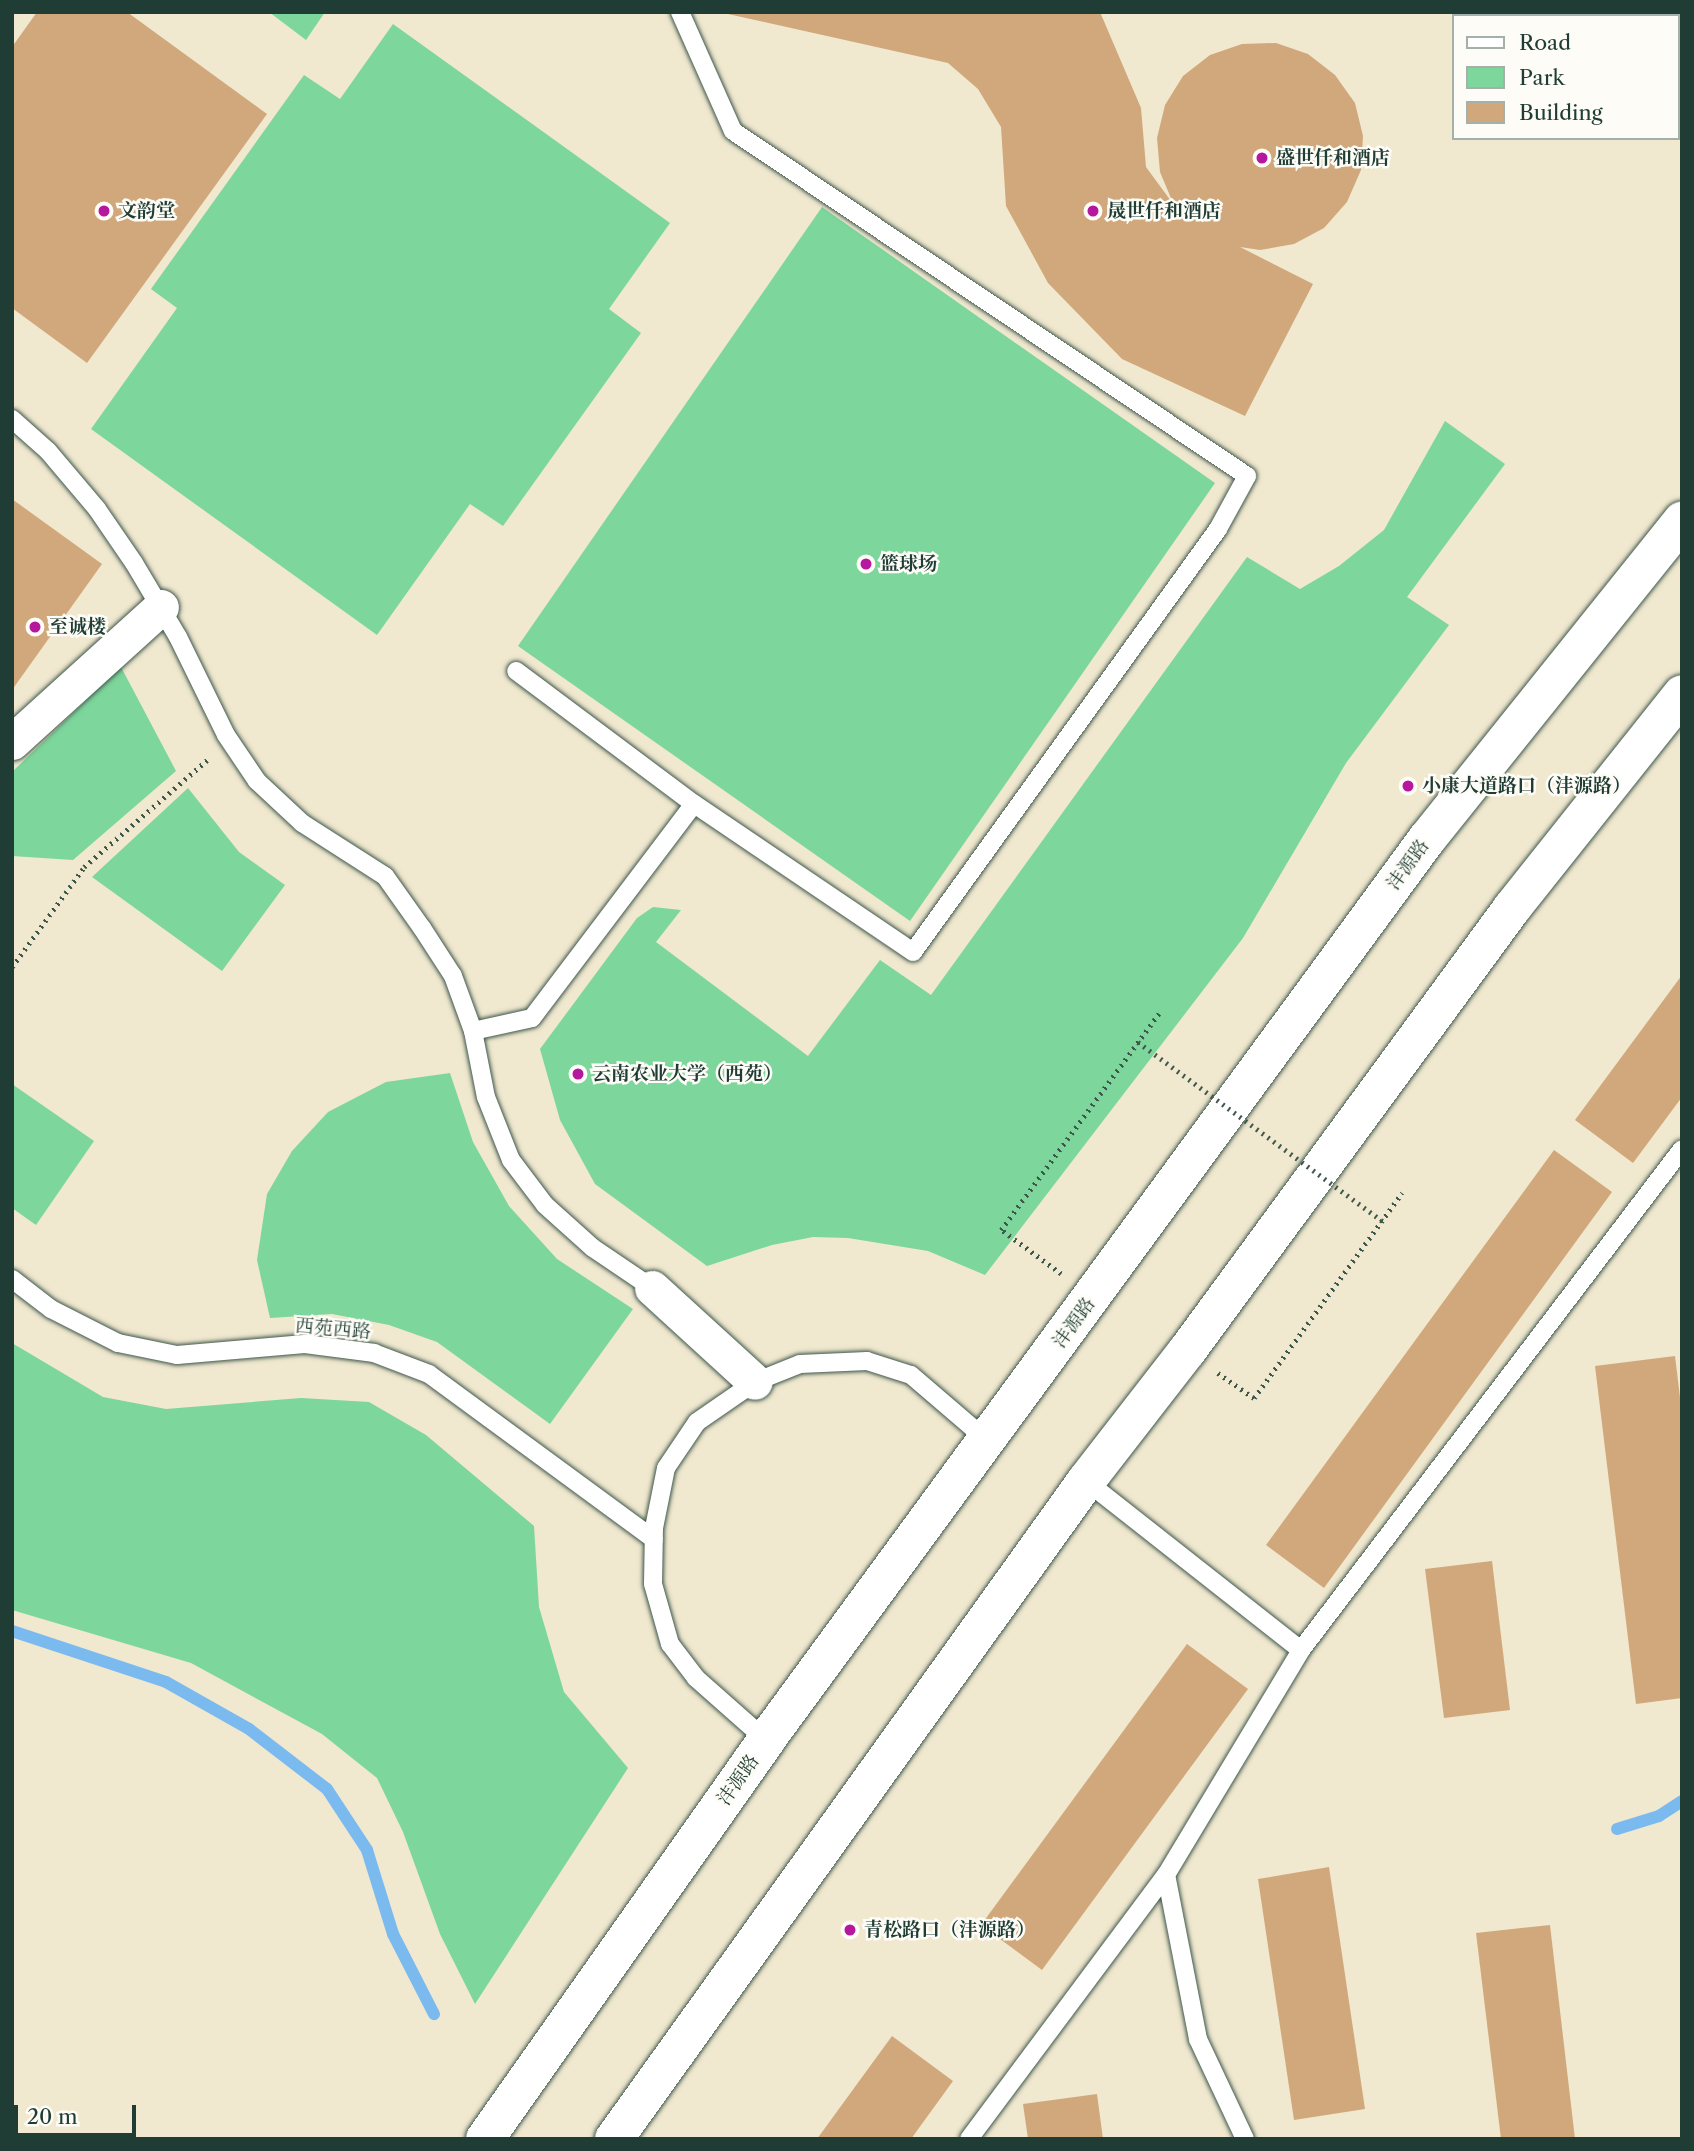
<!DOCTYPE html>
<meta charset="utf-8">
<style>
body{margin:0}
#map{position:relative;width:1694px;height:2151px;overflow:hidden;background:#f0e8cf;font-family:"Libre Caslon Text","Noto Serif SC",serif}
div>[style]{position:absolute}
.green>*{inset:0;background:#7dd69c}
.stream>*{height:12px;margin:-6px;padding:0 6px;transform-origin:6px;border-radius:6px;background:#7bbaef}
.building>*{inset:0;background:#d1a87c}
.path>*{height:4.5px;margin-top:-2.25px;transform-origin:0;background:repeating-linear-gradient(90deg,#3e574b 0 2px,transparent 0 7px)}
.roads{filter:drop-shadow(0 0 2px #3e574b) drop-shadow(0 0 2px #3e574b)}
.lane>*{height:18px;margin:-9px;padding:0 9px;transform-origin:9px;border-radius:9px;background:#fff}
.street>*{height:35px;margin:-17.5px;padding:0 17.5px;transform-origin:17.5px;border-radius:17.5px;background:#fff}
.secondary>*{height:38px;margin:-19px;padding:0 19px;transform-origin:19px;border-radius:19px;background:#fff}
.path-bridge>*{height:4.5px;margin-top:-2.25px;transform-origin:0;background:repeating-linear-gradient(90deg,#3e574b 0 2px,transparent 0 7px)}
.dots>*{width:19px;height:19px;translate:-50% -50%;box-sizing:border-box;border:4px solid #fdfcf7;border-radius:50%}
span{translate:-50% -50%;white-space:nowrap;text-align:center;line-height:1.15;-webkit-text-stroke:5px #fdfcf7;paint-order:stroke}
.poi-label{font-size:19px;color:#1f3d34;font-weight:700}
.left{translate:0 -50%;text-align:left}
.street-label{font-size:19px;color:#1f3d34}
.frame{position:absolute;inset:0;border:14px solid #1f3d34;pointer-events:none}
.legend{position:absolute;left:1452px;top:14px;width:228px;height:126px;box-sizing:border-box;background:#fdfcf7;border:2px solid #a4b0a9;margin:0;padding:9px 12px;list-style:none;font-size:21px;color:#1f3d34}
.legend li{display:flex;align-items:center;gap:14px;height:35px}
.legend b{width:35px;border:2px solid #a4b0a9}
.scale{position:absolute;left:14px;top:2105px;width:122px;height:32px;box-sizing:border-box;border:4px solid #1f3d34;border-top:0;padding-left:9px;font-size:21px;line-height:24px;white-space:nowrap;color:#1f3d34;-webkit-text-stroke:5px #fdfcf7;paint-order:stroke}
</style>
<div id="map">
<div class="green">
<i style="clip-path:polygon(269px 12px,325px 12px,306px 40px)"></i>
<i style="clip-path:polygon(393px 24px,670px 223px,609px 309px,641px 333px,503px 526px,470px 504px,377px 635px,91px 429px,177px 308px,151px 289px,304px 75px,340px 99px)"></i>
<i style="clip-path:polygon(822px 207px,1215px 483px,910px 921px,518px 646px)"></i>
<i style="clip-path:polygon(1445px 421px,1505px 464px,1407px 597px,1449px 625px,1346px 763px,1243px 938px,985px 1275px,928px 1251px,848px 1238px,813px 1237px,772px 1245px,707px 1266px,595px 1184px,560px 1120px,540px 1049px,637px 918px,653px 907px,681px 910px,656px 942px,808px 1056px,880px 960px,931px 995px,1247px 557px,1300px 589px,1339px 566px,1384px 530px)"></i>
<i style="clip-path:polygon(121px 667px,176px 771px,73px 860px,12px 856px,12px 772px)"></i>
<i style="clip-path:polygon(188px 788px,239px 852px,285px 885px,222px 971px,92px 877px)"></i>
<i style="clip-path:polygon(450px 1073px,473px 1142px,509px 1206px,557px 1259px,633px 1309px,550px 1424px,437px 1342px,389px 1325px,332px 1314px,270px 1318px,257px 1260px,267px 1194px,292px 1151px,328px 1112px,386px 1082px)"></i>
<i style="clip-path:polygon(12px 1084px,94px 1141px,36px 1225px,12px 1208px)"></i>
<i style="clip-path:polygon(12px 1343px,103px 1397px,166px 1409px,301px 1398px,369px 1402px,426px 1435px,534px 1526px,539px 1607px,564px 1692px,628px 1768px,475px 2004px,440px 1934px,403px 1832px,377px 1778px,322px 1734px,191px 1663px,12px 1610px)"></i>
</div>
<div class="stream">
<i style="left:12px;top:1631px;width:162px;rotate:18.3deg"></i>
<i style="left:166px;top:1682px;width:95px;rotate:29.5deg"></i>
<i style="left:249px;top:1729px;width:98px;rotate:37.6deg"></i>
<i style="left:327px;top:1789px;width:73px;rotate:56.7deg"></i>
<i style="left:367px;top:1850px;width:88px;rotate:72.8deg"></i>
<i style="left:393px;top:1934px;width:90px;rotate:62.9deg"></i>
<i style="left:1617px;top:1829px;width:44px;rotate:-17.2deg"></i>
<i style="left:1659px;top:1816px;width:27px;rotate:-33deg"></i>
</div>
<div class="building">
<i style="clip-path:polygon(37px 12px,127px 12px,267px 114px,87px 363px,12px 308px,12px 47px)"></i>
<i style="clip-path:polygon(719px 12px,1100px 12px,1141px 108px,1146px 167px,1182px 216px,1189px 219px,1173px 203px,1160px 172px,1157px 138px,1165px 105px,1183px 76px,1210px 55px,1242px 44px,1276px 43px,1308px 54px,1335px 75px,1355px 103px,1363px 136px,1361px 170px,1347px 202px,1324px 228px,1294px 244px,1260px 250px,1240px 247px,1313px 284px,1245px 416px,1122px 359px,1048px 283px,1006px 206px,1001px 127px,978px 89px,948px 63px)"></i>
<i style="clip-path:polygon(12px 499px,102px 564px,12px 690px)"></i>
<i style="clip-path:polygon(1682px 975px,1682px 1097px,1633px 1163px,1575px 1120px)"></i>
<i style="clip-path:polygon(1554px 1150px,1612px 1192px,1324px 1588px,1266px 1545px)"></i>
<i style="clip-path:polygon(1675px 1356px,1682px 1414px,1682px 1698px,1636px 1704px,1595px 1366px)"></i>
<i style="clip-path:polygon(1492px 1561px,1510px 1710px,1444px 1718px,1425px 1569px)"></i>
<i style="clip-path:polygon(1187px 1644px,1248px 1689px,1042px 1970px,981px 1925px)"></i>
<i style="clip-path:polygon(1329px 1867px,1365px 2109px,1294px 2120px,1258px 1879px)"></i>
<i style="clip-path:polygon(1550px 1925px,1575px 2139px,1501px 2139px,1476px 1933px)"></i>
<i style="clip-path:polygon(892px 2036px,953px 2081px,911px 2139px,817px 2139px)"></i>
<i style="clip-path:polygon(1097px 2094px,1103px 2139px,1028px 2139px,1023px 2104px)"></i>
</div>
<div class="path">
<i style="left:12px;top:967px;width:123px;rotate:-54.2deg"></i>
<i style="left:84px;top:867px;width:163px;rotate:-41deg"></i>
<i style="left:1061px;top:1274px;width:74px;rotate:-143.7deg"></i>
<i style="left:1001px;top:1230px;width:268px;rotate:-53.9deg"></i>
<i style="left:1218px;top:1373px;width:44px;rotate:34.8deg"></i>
<i style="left:1254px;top:1398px;width:253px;rotate:-54.2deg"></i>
</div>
<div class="roads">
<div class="lane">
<i style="left:680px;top:12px;width:130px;rotate:66deg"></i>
<i style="left:733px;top:131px;width:619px;rotate:33.87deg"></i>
<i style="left:1247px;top:476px;width:60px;rotate:118.7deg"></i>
<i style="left:1218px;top:529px;width:521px;rotate:125.79deg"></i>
<i style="left:913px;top:952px;width:264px;rotate:-145.9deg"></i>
<i style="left:12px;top:419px;width:48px;rotate:41.6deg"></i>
<i style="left:48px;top:451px;width:76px;rotate:49.8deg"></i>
<i style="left:97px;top:509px;width:65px;rotate:55.6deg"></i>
<i style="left:134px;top:563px;width:86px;rotate:59.3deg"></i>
<i style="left:178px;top:637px;width:109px;rotate:63.9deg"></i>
<i style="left:226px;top:735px;width:55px;rotate:56deg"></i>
<i style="left:257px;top:781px;width:62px;rotate:43deg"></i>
<i style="left:302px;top:823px;width:98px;rotate:32.6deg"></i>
<i style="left:385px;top:876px;width:64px;rotate:54.6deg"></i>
<i style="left:422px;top:928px;width:57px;rotate:57.1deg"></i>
<i style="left:453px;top:976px;width:59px;rotate:70deg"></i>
<i style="left:473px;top:1031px;width:67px;rotate:78.9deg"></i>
<i style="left:486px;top:1097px;width:68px;rotate:68.4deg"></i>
<i style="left:511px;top:1160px;width:56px;rotate:52.9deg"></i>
<i style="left:545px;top:1205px;width:64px;rotate:41.9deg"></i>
<i style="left:593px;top:1248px;width:71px;rotate:34.1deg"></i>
<i style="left:473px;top:1031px;width:60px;rotate:-12.4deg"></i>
<i style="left:532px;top:1018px;width:268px;rotate:-52.9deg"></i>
<i style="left:694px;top:804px;width:222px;rotate:-143.2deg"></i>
<i style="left:12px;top:1279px;width:49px;rotate:37.6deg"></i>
<i style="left:51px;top:1309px;width:75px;rotate:26.9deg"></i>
<i style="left:118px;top:1343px;width:60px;rotate:11.5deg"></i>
<i style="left:177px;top:1355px;width:128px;rotate:-4.9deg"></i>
<i style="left:305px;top:1344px;width:70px;rotate:7.4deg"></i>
<i style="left:374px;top:1353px;width:59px;rotate:20.9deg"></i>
<i style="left:429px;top:1374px;width:279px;rotate:36.3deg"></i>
<i style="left:1086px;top:1481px;width:273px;rotate:38.2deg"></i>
<i style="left:766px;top:1740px;width:94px;rotate:-138.5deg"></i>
<i style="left:696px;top:1678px;width:43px;rotate:-127.4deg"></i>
<i style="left:670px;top:1644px;width:62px;rotate:-105.8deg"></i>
<i style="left:653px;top:1584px;width:56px;rotate:-89deg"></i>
<i style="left:654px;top:1528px;width:61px;rotate:-78.7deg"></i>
<i style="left:666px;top:1468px;width:55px;rotate:-56deg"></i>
<i style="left:697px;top:1422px;width:70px;rotate:-34.6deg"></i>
<i style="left:755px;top:1382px;width:48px;rotate:-21.8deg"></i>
<i style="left:800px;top:1364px;width:67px;rotate:-2.6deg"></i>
<i style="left:867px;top:1361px;width:46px;rotate:17.7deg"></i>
<i style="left:911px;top:1375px;width:101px;rotate:40.6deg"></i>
<i style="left:969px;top:2139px;width:329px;rotate:-53.3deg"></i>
<i style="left:1245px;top:2139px;width:110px;rotate:-115.2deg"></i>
<i style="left:1198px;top:2039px;width:167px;rotate:-101deg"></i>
<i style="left:1166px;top:1875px;width:262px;rotate:-59deg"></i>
<i style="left:1301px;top:1650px;width:629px;rotate:-52.75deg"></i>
</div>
<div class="street">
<i style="left:12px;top:742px;width:201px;rotate:-42.2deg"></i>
<i style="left:652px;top:1288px;width:139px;rotate:42.4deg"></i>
</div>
<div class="secondary">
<i style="left:485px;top:2139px;width:488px;rotate:-54.8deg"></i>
<i style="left:766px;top:1740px;width:1117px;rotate:-53.74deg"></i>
<i style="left:1427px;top:839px;width:408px;rotate:-51.3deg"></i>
<i style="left:614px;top:2139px;width:810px;rotate:-54.35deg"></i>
<i style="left:1086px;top:1481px;width:165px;rotate:-52.2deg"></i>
<i style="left:1187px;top:1351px;width:549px;rotate:-53.73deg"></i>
<i style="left:1512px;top:908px;width:273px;rotate:-51.5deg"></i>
</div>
</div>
<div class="path-bridge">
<i style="left:1138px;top:1042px;width:303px;rotate:36.2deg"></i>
</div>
<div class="dots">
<i style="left:1262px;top:158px;background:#b5179e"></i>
<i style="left:104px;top:211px;background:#b5179e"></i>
<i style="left:1093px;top:211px;background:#b5179e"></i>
<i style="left:866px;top:564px;background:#b5179e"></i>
<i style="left:35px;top:627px;background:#b5179e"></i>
<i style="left:1408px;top:786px;background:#b5179e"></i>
<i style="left:578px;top:1074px;background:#b5179e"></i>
<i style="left:850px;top:1930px;background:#b5179e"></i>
</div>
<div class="poi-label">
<span class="left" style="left:1276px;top:158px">盛世仟和酒店</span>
<span class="left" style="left:118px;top:211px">文韵堂</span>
<span class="left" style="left:1107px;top:211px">晟世仟和酒店</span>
<span class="left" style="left:880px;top:564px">篮球场</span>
<span class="left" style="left:49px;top:627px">至诚楼</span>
<span class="left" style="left:1422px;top:786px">小康大道路口（沣源路）</span>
<span class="left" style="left:592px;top:1074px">云南农业大学（西苑）</span>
<span class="left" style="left:864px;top:1930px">青松路口（沣源路）</span>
</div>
<div class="street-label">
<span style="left:1408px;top:865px;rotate:-54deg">沣源路</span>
<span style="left:1074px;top:1323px;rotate:-54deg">沣源路</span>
<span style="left:333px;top:1329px;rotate:5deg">西苑西路</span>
<span style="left:738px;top:1780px;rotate:-55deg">沣源路</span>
</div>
<div class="frame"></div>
<ul class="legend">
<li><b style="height:9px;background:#fff"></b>Road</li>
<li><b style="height:19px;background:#7dd69c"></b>Park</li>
<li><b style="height:19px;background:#d1a87c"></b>Building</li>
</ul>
<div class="scale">20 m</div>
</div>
